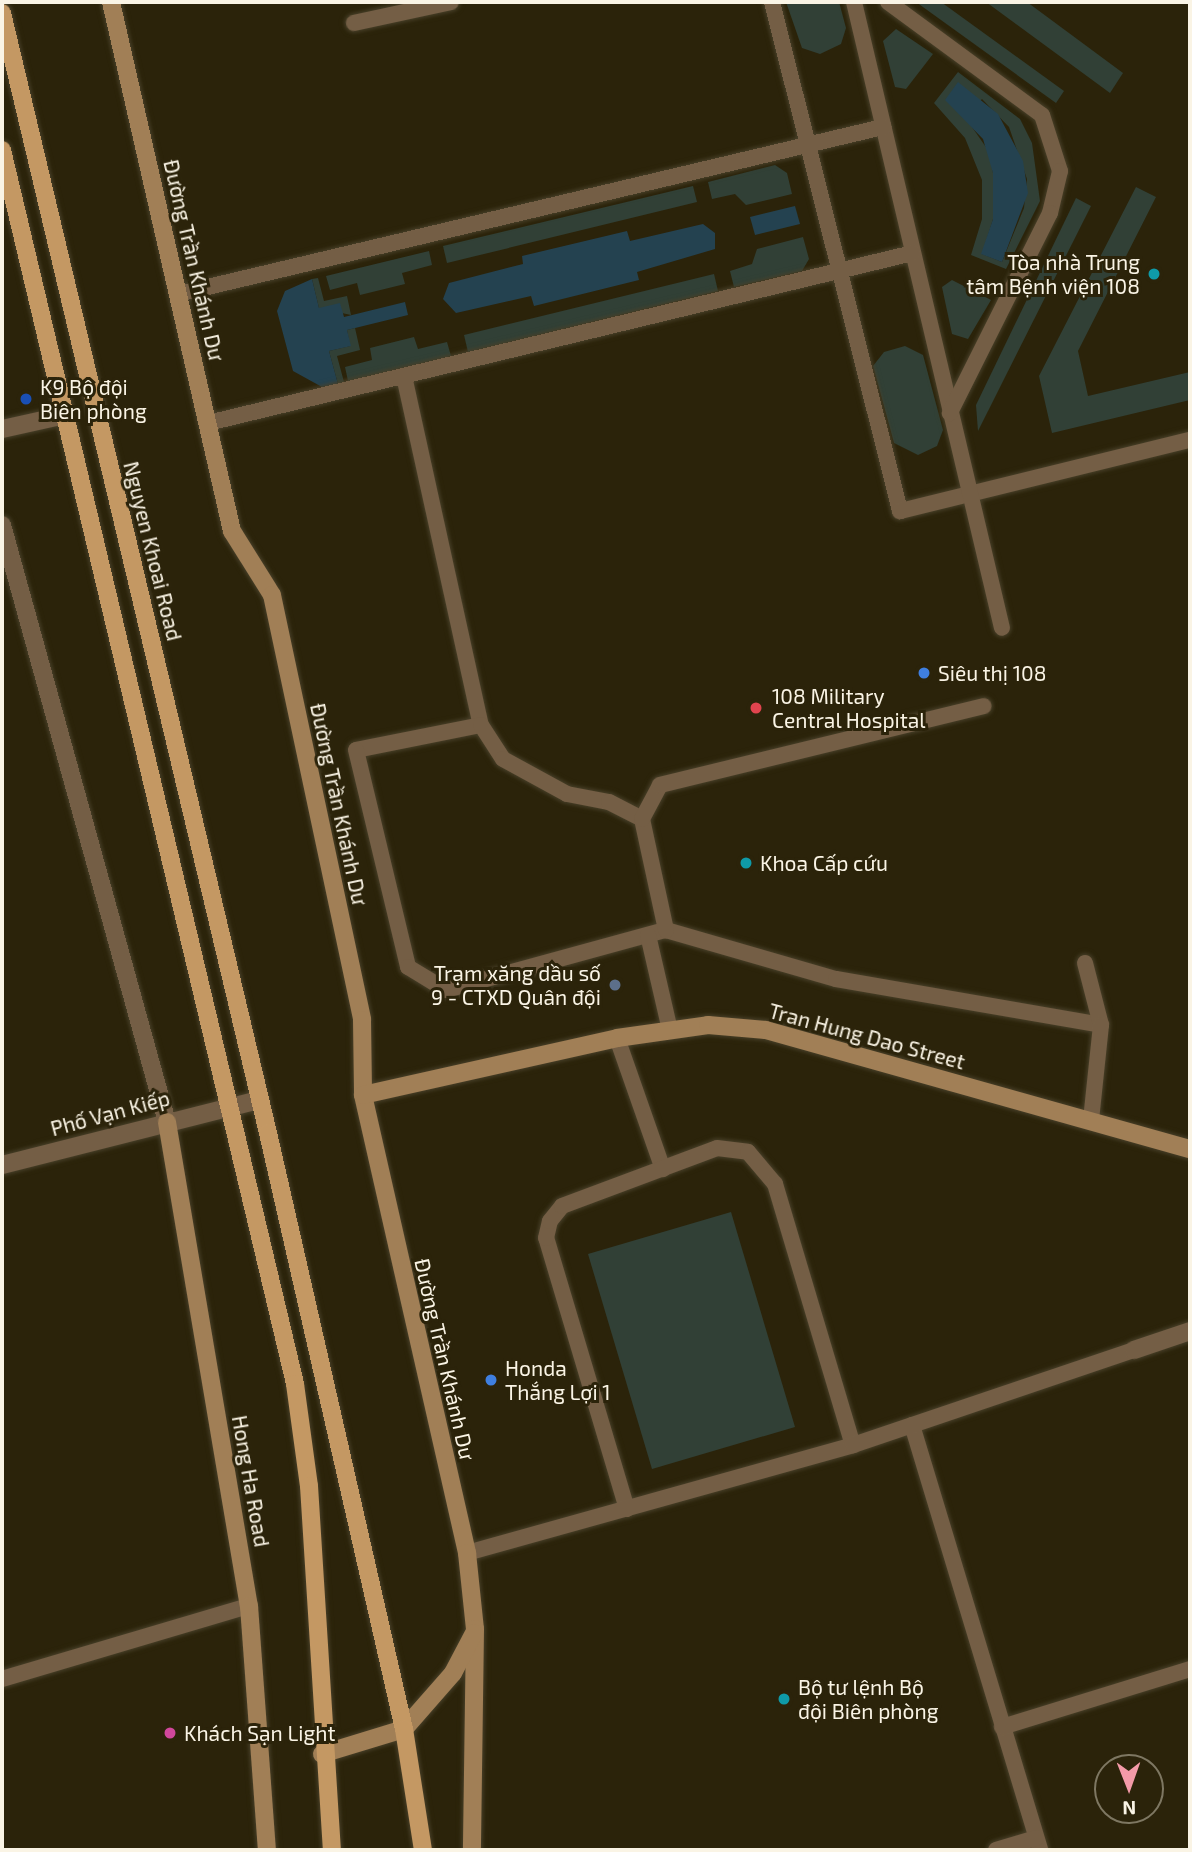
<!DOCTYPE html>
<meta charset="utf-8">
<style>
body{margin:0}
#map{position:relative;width:1192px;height:1852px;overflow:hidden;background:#2b230a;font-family:"Exo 2",sans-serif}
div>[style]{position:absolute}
.green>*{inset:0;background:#314036}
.water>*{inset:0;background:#244250}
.roads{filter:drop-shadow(0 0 2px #484029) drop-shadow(0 0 2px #484029)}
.lane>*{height:16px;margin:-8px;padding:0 8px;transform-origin:8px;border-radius:8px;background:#745e45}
.street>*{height:18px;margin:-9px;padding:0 9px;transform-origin:9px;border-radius:9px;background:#745e45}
.secondary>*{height:18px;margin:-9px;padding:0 9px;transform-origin:9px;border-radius:9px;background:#a17f56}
.primary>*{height:18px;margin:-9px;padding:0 9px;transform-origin:9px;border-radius:9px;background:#c49863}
.dots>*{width:19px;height:19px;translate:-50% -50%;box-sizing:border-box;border:4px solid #2b230a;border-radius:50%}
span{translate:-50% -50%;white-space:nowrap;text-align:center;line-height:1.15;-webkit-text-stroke:6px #2b230a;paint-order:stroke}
.street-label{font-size:21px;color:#faf4e5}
.poi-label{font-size:21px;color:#faf4e5}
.right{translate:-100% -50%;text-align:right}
.left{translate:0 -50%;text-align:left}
.frame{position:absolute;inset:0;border:4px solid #faf4e5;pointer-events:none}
.north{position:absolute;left:1094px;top:1754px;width:70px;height:70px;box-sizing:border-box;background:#2b230a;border:2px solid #7e7762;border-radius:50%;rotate:179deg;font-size:19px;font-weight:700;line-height:28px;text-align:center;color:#faf4e5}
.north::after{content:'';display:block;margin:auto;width:24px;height:32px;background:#f39aa8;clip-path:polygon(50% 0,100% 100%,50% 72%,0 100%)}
</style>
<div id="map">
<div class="green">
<i style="clip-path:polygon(786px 2px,839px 2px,846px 28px,841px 44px,820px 54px,802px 48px)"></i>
<i style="clip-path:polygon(916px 2px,941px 2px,1064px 91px,1056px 103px)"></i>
<i style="clip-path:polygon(986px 2px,1027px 2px,1123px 73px,1110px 93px)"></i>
<i style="clip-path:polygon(896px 29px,933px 54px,906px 89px,895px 87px,883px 41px)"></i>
<i style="clip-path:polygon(evenodd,958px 72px,1020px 119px,1032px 143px,1040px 201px,1006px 269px,971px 255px,982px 219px,982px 180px,965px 138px,934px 103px,958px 72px,982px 99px,1009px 127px,1027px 179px,1024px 208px,1002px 262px,982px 254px,993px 219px,993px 173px,990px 153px,965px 117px,982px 99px)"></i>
<i style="clip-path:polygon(775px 165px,787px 173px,792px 194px,746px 205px,735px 194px,712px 199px,708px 182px)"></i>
<i style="clip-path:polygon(693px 186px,697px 202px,447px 263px,443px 246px)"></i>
<i style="clip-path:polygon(1136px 187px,1156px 197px,1078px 351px,1088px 396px,1190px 372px,1190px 400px,1052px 433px,1039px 376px)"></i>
<i style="clip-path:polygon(1076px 198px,1091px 206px,978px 431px,976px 405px)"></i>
<i style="clip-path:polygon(803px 237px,809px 259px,802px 271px,734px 287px,730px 271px,752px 264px,757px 249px)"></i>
<i style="clip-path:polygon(429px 251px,432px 265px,402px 273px,405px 284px,360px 295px,357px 283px,330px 290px,326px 276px)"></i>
<i style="clip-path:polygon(714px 274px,718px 291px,468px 352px,464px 335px)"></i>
<i style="clip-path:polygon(318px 278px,324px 301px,347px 296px,351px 315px,319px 308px,312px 279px)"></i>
<i style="clip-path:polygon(952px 280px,991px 300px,968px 339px,952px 334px,942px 287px)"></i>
<i style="clip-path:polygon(355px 328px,360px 350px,337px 356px,344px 382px,338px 384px,329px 351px,350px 346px,347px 330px)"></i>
<i style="clip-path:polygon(414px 337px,418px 349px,447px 342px,451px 356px,348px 381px,345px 367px,372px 360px,370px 348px)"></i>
<i style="clip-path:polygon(905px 346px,923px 355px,943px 430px,937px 446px,918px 455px,894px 443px,873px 366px,884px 352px)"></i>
<i style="clip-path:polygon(731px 1212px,795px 1427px,652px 1469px,588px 1254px)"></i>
</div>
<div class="water">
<i style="clip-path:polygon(958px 82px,998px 114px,1023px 161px,1028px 193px,1002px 262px,981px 254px,993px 219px,993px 173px,983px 139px,945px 100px)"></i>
<i style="clip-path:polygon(795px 206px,800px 224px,755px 235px,750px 217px)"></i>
<i style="clip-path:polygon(703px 224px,715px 233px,715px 249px,637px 272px,639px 280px,534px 306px,531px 296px,456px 313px,443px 299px,449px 283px,523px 264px,522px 256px,627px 231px,630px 241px)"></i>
<i style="clip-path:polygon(312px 279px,319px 308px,340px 303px,344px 317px,405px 302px,408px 315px,347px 330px,351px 346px,329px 351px,338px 384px,322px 387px,293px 371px,277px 311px,285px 291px)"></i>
</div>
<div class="roads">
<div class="lane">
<i style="left:772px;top:2px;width:525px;rotate:75.88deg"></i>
<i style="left:900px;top:511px;width:299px;rotate:-13.8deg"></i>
<i style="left:854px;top:2px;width:643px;rotate:76.7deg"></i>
<i style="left:888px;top:2px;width:191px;rotate:36.3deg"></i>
<i style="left:1042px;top:115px;width:59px;rotate:72.2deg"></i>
<i style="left:1060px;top:171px;width:43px;rotate:103.4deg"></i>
<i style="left:1050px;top:213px;width:224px;rotate:116.6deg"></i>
<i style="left:354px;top:23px;width:99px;rotate:-12.2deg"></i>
<i style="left:178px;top:294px;width:725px;rotate:-13.33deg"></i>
<i style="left:404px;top:376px;width:357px;rotate:77.6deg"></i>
<i style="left:481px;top:725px;width:127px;rotate:168.7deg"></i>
<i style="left:356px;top:750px;width:223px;rotate:76.5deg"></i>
<i style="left:408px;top:967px;width:44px;rotate:31.2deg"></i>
<i style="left:446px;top:990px;width:228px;rotate:-15.3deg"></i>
<i style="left:666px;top:930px;width:177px;rotate:16.1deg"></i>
<i style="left:836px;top:979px;width:269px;rotate:9.8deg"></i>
<i style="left:208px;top:423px;width:725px;rotate:-13.56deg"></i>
<i style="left:481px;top:725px;width:40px;rotate:57.1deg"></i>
<i style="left:503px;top:759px;width:73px;rotate:28.7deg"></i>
<i style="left:567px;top:794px;width:43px;rotate:10.8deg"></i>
<i style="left:609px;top:802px;width:37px;rotate:27deg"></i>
<i style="left:642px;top:819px;width:114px;rotate:77.8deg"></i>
<i style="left:642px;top:819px;width:38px;rotate:-62deg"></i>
<i style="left:660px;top:785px;width:333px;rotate:-13.7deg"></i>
<i style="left:648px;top:935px;width:98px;rotate:77deg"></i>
<i style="left:1085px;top:963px;width:64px;rotate:75.5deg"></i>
<i style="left:1101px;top:1025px;width:96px;rotate:96deg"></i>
<i style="left:617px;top:1038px;width:139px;rotate:70.7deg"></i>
<i style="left:912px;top:1425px;width:444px;rotate:73.2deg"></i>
<i style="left:627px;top:1509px;width:283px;rotate:-106.6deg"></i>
<i style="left:546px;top:1238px;width:17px;rotate:-77deg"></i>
<i style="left:550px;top:1221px;width:19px;rotate:-51deg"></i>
<i style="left:562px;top:1206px;width:165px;rotate:-20.5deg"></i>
<i style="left:717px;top:1148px;width:31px;rotate:7deg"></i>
<i style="left:748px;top:1152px;width:42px;rotate:49.8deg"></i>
<i style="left:775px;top:1184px;width:272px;rotate:73.4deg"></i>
<i style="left:467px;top:1553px;width:401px;rotate:-15.6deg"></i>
<i style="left:853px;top:1445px;width:297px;rotate:-18.7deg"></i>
<i style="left:2px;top:1679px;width:258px;rotate:-16.5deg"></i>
<i style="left:1002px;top:1727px;width:197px;rotate:-17.1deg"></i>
<i style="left:996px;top:1850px;width:42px;rotate:-16.7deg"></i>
</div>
<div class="street">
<i style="left:2px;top:429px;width:65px;rotate:-12.5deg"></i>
<i style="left:2px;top:525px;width:619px;rotate:74.55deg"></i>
<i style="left:2px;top:1165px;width:265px;rotate:-14.2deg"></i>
<i style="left:1134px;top:1350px;width:59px;rotate:-18.7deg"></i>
</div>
<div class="secondary">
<i style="left:111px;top:2px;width:543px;rotate:77.12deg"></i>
<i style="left:232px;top:531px;width:75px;rotate:58deg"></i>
<i style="left:272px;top:595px;width:434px;rotate:78deg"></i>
<i style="left:362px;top:1020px;width:75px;rotate:89.2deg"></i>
<i style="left:363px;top:1095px;width:470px;rotate:77.2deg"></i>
<i style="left:467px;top:1553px;width:76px;rotate:84deg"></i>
<i style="left:475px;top:1629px;width:221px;rotate:90.8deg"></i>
<i style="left:363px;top:1095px;width:260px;rotate:-12.6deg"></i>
<i style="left:617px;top:1038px;width:92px;rotate:-8.1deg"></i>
<i style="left:708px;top:1025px;width:58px;rotate:4.9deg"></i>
<i style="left:766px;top:1030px;width:440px;rotate:15.7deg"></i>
<i style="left:167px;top:1122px;width:491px;rotate:80.4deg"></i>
<i style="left:249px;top:1606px;width:245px;rotate:85.8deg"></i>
<i style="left:322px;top:1754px;width:86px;rotate:-17deg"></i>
<i style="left:404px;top:1729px;width:74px;rotate:-48.8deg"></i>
<i style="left:453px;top:1673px;width:45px;rotate:-62.3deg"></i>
</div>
<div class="primary">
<i style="left:2px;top:13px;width:1151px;rotate:76.64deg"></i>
<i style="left:268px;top:1133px;width:611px;rotate:77.15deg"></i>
<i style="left:404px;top:1729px;width:122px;rotate:81.1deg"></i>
<i style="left:2px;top:150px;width:1268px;rotate:76.64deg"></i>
<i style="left:295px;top:1384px;width:103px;rotate:82.2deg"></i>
<i style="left:309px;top:1486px;width:365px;rotate:86.4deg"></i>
</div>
</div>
<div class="dots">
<i style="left:1154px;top:274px;background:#0f9aa8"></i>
<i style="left:26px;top:399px;background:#1a4fb4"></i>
<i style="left:924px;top:673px;background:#3f7fe0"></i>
<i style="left:756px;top:708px;background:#e0444e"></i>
<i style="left:746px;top:863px;background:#0f9aa8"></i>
<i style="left:615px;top:985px;background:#5c6f8a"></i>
<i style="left:491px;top:1380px;background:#3f7fe0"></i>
<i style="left:784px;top:1699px;background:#0f9aa8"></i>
<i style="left:170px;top:1733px;background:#d1479c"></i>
</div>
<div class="street-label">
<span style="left:194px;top:260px;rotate:77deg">Đường Trần Khánh Dư</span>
<span style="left:153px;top:551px;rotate:76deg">Nguyen Khoai Road</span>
<span style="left:339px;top:804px;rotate:78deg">Đường Trần Khánh Dư</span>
<span style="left:867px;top:1036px;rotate:15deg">Tran Hung Dao Street</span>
<span style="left:110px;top:1113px;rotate:-15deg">Phố Vạn Kiếp</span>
<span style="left:445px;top:1359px;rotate:77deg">Đường Trần Khánh Dư</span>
<span style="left:251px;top:1481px;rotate:80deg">Hong Ha Road</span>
</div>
<div class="poi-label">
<span class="right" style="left:1140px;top:274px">Tòa nhà Trung<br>tâm Bệnh viện 108</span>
<span class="left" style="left:40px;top:399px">K9 Bộ đội<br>Biên phòng</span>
<span class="left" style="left:938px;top:673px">Siêu thị 108</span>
<span class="left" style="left:772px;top:708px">108 Military<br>Central Hospital</span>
<span class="left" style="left:760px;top:863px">Khoa Cấp cứu</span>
<span class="right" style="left:601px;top:985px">Trạm xăng dầu số<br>9 - CTXD Quân đội</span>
<span class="left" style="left:505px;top:1380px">Honda<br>Thắng Lợi 1</span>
<span class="left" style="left:798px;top:1699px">Bộ tư lệnh Bộ<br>đội Biên phòng</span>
<span class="left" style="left:184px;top:1733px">Khách Sạn Light</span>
</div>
<div class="frame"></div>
<div class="north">N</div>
</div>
